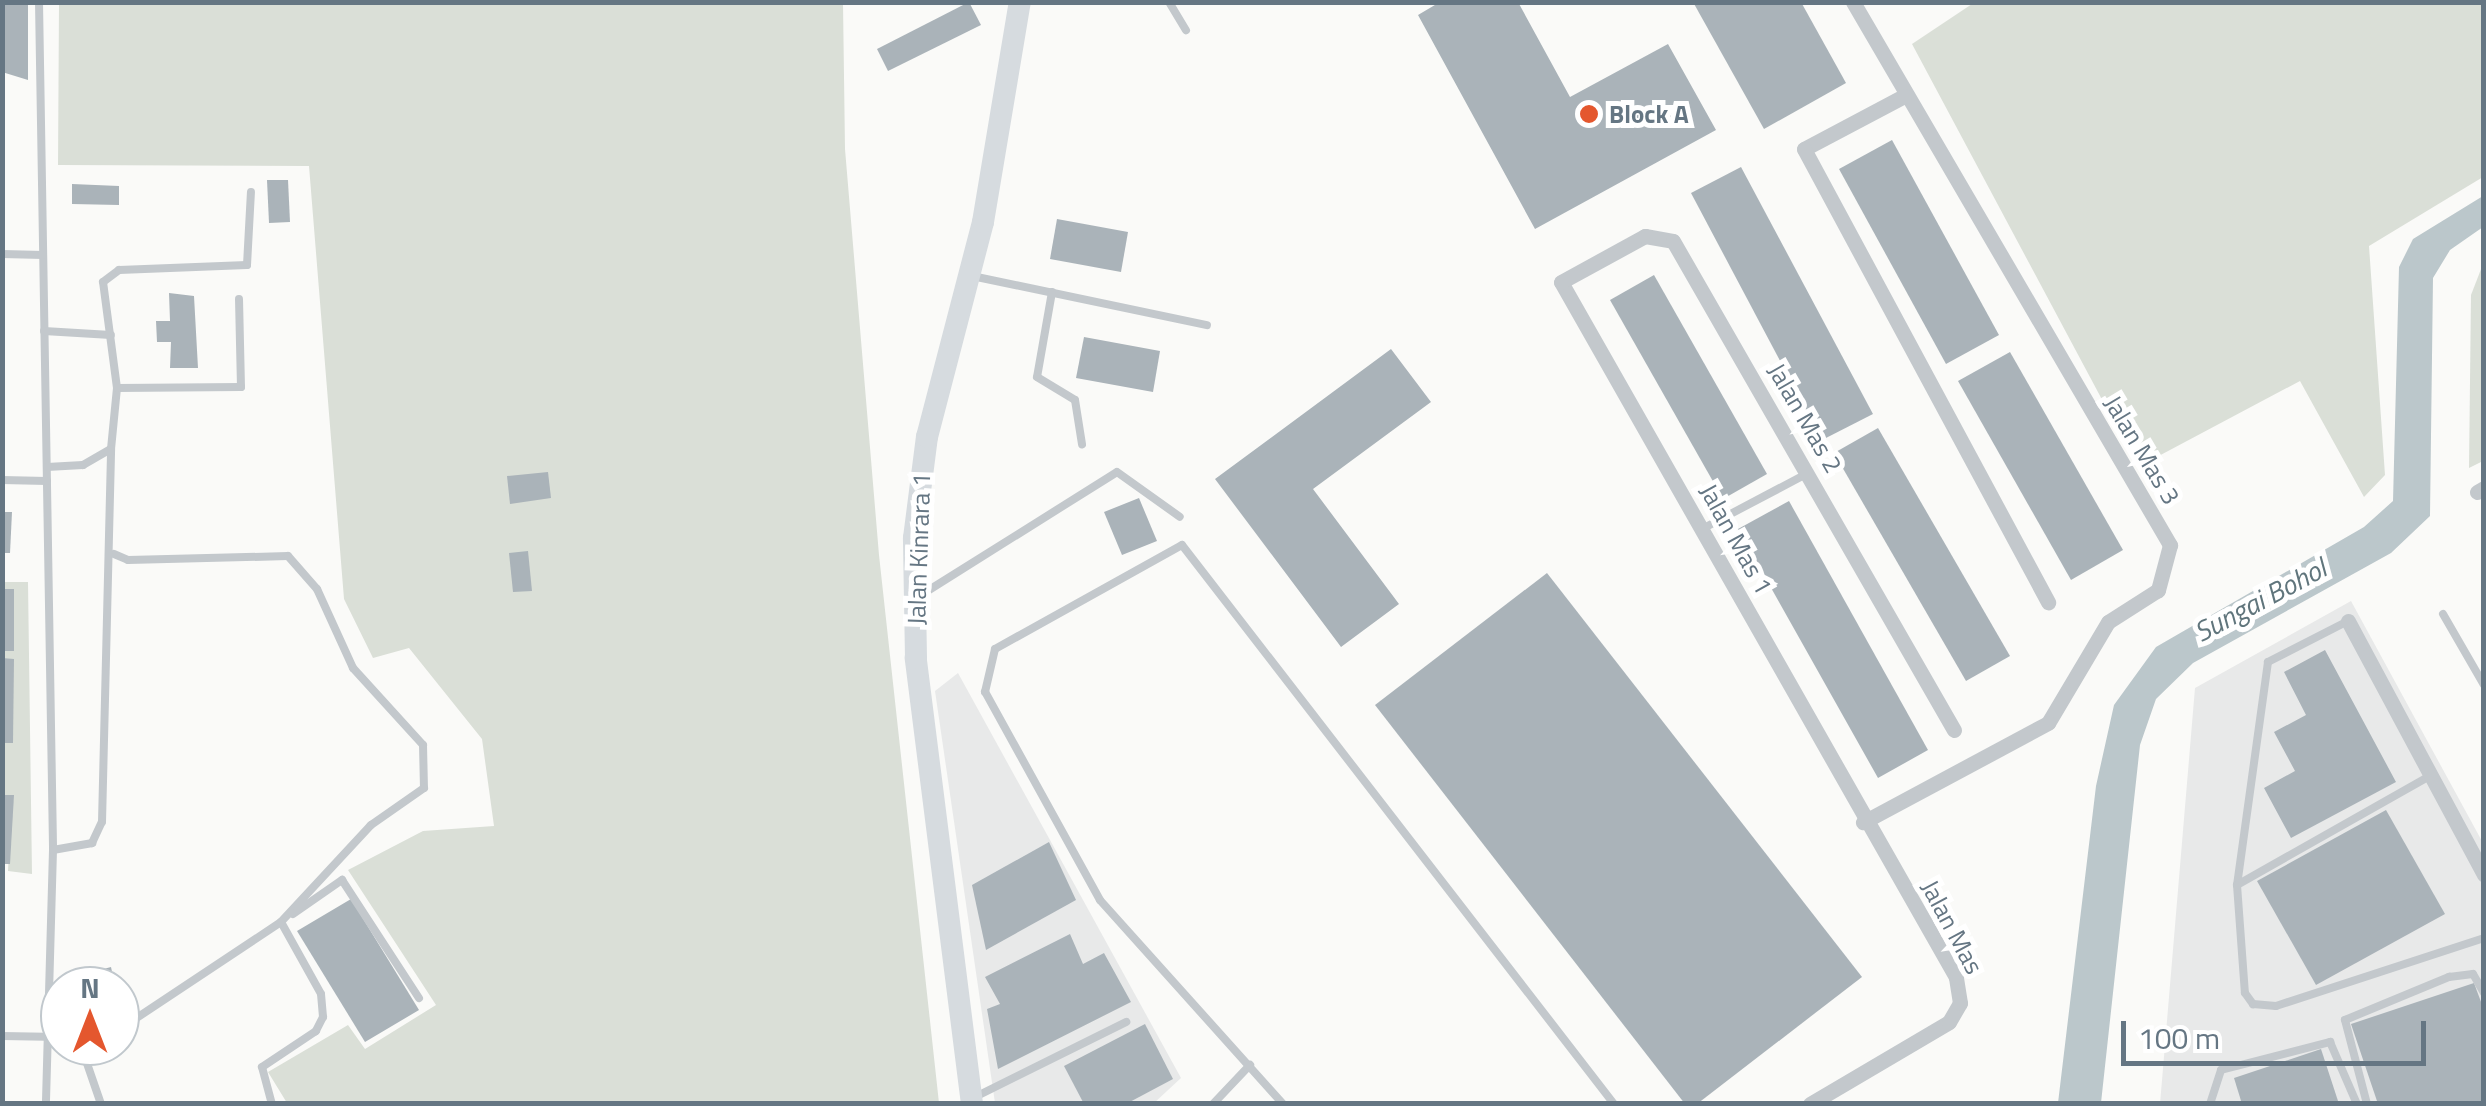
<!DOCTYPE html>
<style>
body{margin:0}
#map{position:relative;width:2486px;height:1106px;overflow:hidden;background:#fafaf8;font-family:"Titillium Web",sans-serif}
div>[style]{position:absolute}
.built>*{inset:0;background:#e8e9e9}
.green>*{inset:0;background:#dadfd7}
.water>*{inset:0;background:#bbc7cb}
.building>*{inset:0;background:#aab3b9}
.lane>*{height:8px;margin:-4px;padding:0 4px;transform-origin:4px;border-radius:4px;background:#c3c8cc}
.street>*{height:15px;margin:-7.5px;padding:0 7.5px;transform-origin:7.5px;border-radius:7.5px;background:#c3c8cc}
.secondary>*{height:22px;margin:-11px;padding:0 11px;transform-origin:11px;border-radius:11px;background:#d6dbdf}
.dots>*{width:28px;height:28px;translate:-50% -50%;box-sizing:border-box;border:5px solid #fff;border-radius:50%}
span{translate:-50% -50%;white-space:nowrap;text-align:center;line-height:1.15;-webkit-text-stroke:10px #fff;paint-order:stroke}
.poi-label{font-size:25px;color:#657683;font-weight:700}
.left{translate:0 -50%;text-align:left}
.street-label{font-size:25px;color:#657683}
.water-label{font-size:28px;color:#60757c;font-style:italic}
.frame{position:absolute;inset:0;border:5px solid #657683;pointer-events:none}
.north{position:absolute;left:40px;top:966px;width:100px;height:100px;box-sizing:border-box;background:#fff;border:2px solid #c1c8cd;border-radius:50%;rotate:0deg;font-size:28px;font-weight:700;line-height:40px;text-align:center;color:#657683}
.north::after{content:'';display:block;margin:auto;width:35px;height:45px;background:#e4572e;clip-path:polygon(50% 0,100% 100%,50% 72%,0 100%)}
.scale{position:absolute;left:2121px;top:1021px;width:305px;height:45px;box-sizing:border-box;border:5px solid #657683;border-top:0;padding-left:12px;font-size:30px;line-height:35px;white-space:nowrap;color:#657683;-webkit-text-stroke:8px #fff;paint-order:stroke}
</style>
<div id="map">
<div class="built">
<i style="clip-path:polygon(2351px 601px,2483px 843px,2483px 1103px,2160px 1104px,2195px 688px)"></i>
<i style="clip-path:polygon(958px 673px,1181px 1078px,1153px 1104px,995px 1103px,935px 691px)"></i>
</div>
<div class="green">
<i style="clip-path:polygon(1975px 2px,2483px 3px,2483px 177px,2369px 246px,2385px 475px,2364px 497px,2300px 381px,2138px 467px,1912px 44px)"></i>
<i style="clip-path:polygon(59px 3px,843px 3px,845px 149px,879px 555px,939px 1103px,287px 1103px,268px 1072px,348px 1025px,365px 1049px,436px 1005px,348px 870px,423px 831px,494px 826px,482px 739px,409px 648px,373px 658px,344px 599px,309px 166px,58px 165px)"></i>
<i style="clip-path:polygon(2483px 264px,2483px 461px,2469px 468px,2471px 295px)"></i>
<i style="clip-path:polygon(3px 582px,28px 582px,32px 874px,8px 871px,10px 831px,3px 830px)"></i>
</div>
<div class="water">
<i style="clip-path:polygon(2483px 196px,2483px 227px,2450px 250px,2433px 278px,2430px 516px,2391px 553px,2193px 663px,2156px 699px,2140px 745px,2101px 1103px,2058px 1103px,2096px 786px,2114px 705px,2156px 647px,2364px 527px,2393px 501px,2399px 267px,2413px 239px)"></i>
</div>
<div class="building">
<i style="clip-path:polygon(2px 2px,28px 2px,28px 80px,2px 72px)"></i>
<i style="clip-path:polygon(969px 2px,981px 25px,888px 71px,877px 49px)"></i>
<i style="clip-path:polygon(1440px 2px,1518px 2px,1570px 97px,1668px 44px,1716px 130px,1535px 229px,1418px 15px)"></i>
<i style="clip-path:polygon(1693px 2px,1801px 2px,1846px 83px,1764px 129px)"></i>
<i style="clip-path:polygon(1892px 140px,1999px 335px,1946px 364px,1839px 169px)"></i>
<i style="clip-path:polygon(1741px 167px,1873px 414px,1822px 440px,1691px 193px)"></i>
<i style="clip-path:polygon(267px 180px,288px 180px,290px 222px,269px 223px)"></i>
<i style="clip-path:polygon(72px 184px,119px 186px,119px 205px,72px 204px)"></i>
<i style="clip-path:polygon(1057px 219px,1128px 232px,1121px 272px,1050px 259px)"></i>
<i style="clip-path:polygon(1654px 275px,1767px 474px,1723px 499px,1610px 300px)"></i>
<i style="clip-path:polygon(169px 293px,194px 296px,198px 368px,170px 368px,171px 342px,157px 342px,156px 321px,170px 321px)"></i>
<i style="clip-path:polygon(1084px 337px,1160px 351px,1153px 392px,1076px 378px)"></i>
<i style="clip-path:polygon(1391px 349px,1431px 402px,1313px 489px,1399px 604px,1341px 647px,1215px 479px)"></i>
<i style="clip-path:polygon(2010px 352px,2123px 550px,2071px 580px,1958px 381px)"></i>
<i style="clip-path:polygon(1878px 428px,2010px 656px,1966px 681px,1834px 453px)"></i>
<i style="clip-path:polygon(548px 472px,551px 498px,510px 504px,507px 476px)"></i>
<i style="clip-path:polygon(1139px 498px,1157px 541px,1122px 555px,1104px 512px)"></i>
<i style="clip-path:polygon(1789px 501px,1928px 750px,1878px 778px,1738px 529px)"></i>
<i style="clip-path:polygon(2px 512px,12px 512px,10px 553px,2px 553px)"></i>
<i style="clip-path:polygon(528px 551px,532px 591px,513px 592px,509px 553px)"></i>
<i style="clip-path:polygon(1547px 573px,1862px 977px,1697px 1104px,1685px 1104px,1375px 705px)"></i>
<i style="clip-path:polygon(2px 589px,14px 589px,14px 651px,2px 651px)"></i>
<i style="clip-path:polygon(2325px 650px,2396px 782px,2291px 838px,2264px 788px,2295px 771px,2274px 732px,2306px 715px,2284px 672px)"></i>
<i style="clip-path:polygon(2px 658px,14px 659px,13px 743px,2px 743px)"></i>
<i style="clip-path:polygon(3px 795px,14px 795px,10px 864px,3px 864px)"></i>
<i style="clip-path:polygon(2386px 810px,2445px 914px,2316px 985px,2257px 881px)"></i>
<i style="clip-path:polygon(1049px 842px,1076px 900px,986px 950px,972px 885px)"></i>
<i style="clip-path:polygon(351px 899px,419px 1010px,365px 1042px,297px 931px)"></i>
<i style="clip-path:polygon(1070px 934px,1083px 964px,1104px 953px,1131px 1002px,998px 1069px,987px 1009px,1000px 1004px,985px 977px)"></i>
<i style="clip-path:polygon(111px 967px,115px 986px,99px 986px,96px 971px)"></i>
<i style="clip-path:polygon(2474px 983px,2484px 1010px,2484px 1104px,2378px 1104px,2351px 1024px)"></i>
<i style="clip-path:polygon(1145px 1024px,1173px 1079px,1126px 1104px,1084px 1104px,1064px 1066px)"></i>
<i style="clip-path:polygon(2321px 1049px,2339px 1104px,2242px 1104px,2234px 1078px)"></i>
</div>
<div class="lane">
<i style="left:39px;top:2px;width:848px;rotate:89.05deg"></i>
<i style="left:53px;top:850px;width:254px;rotate:91.6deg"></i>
<i style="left:1169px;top:2px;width:33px;rotate:59deg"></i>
<i style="left:2px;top:254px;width:41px;rotate:1.4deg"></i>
<i style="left:972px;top:276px;width:240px;rotate:11.8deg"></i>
<i style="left:1052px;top:292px;width:86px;rotate:100deg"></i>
<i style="left:1037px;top:377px;width:44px;rotate:31.2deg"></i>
<i style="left:1075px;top:400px;width:45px;rotate:81deg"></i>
<i style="left:44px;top:331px;width:67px;rotate:3.4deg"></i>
<i style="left:117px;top:388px;width:124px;rotate:-0.5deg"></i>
<i style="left:241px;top:387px;width:88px;rotate:-91.3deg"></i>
<i style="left:47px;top:467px;width:36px;rotate:-3deg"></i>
<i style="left:83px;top:465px;width:32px;rotate:-30deg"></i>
<i style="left:111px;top:449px;width:61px;rotate:-84.4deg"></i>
<i style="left:117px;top:388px;width:107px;rotate:-97.5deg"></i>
<i style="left:103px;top:282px;width:20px;rotate:-37deg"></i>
<i style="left:119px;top:270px;width:128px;rotate:-2.2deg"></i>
<i style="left:247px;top:265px;width:73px;rotate:-86.9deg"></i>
<i style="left:2px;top:480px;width:45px;rotate:1.3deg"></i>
<i style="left:1702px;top:529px;width:120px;rotate:-27.8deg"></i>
<i style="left:114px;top:554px;width:15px;rotate:23deg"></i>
<i style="left:128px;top:560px;width:160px;rotate:-1.4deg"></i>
<i style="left:288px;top:556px;width:44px;rotate:48.7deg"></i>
<i style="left:317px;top:589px;width:87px;rotate:65.5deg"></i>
<i style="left:353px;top:668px;width:104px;rotate:47.7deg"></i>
<i style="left:423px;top:745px;width:43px;rotate:88.7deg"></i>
<i style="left:424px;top:788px;width:65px;rotate:145.1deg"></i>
<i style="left:371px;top:825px;width:132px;rotate:132.9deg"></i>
<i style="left:281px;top:922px;width:82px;rotate:60.9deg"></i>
<i style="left:321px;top:994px;width:23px;rotate:85deg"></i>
<i style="left:323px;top:1017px;width:16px;rotate:117deg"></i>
<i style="left:316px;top:1031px;width:65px;rotate:146.3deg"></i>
<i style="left:262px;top:1067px;width:38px;rotate:75deg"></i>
<i style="left:921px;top:595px;width:231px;rotate:-32.1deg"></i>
<i style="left:1117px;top:472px;width:77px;rotate:35.5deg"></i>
<i style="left:2443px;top:614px;width:82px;rotate:60deg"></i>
<i style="left:2348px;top:621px;width:90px;rotate:152.9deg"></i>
<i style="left:2268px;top:662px;width:225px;rotate:97.9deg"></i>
<i style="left:2237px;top:885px;width:108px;rotate:85.8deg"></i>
<i style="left:2245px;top:993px;width:14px;rotate:54deg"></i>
<i style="left:2253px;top:1004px;width:23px;rotate:5deg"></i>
<i style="left:2276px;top:1006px;width:219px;rotate:-18.1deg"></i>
<i style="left:53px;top:850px;width:40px;rotate:-10deg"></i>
<i style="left:92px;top:843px;width:23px;rotate:-65deg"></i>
<i style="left:102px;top:822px;width:373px;rotate:-88.6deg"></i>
<i style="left:2237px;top:885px;width:222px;rotate:-29.5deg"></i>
<i style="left:293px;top:914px;width:60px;rotate:-34.8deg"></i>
<i style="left:342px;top:880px;width:141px;rotate:56.9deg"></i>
<i style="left:120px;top:1029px;width:193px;rotate:-33.6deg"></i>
<i style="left:2px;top:1036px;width:58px;rotate:1deg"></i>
<i style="left:81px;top:1046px;width:61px;rotate:71deg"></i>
<i style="left:975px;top:1097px;width:169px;rotate:-26.4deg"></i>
<i style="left:1213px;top:1104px;width:54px;rotate:-46.5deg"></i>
<i style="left:1283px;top:1104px;width:274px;rotate:-131.9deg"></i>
<i style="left:1100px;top:900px;width:238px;rotate:-118.9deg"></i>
<i style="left:985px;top:692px;width:44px;rotate:-76.9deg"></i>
<i style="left:995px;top:649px;width:214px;rotate:-29.1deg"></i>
<i style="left:1182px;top:545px;width:706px;rotate:52.3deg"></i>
<i style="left:2210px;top:1104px;width:36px;rotate:-72deg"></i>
<i style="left:2221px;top:1070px;width:113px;rotate:-14.4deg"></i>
<i style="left:2330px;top:1042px;width:68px;rotate:66.5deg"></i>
<i style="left:2367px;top:1104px;width:87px;rotate:-104.7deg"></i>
<i style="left:2345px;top:1020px;width:113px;rotate:-22.5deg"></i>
<i style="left:2449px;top:977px;width:24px;rotate:-7deg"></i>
<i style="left:2473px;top:974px;width:22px;rotate:60deg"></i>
</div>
<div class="street">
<i style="left:1853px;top:2px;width:629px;rotate:59.72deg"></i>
<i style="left:2170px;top:545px;width:47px;rotate:104.9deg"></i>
<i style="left:2158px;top:590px;width:59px;rotate:147.4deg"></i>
<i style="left:2108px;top:622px;width:117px;rotate:120.7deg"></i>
<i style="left:2048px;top:723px;width:210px;rotate:151.8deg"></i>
<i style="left:1904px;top:96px;width:113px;rotate:152.1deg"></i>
<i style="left:1804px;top:149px;width:515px;rotate:61.69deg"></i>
<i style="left:2477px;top:492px;width:8px;rotate:-30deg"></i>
<i style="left:2348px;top:621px;width:288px;rotate:61.8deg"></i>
<i style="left:1810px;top:1104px;width:161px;rotate:-30.5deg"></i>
<i style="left:1949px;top:1022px;width:22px;rotate:-60deg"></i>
<i style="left:1960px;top:1003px;width:26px;rotate:-99deg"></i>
<i style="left:1956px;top:977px;width:799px;rotate:-119.61deg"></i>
<i style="left:1561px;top:282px;width:96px;rotate:-28.7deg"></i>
<i style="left:1645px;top:236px;width:28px;rotate:10deg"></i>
<i style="left:1673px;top:241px;width:564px;rotate:60.12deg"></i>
</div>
<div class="secondary">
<i style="left:972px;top:1104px;width:450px;rotate:-97.2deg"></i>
<i style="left:916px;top:658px;width:120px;rotate:-91deg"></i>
<i style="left:914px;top:538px;width:102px;rotate:-82.7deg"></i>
<i style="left:927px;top:437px;width:222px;rotate:-75.4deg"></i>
<i style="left:983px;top:222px;width:223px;rotate:-80.5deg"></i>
</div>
<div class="dots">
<i style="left:1589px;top:114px;background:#e4572e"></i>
</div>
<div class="poi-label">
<span class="left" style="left:1609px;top:114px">Block A</span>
</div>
<div class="street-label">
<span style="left:1805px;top:418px;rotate:60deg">Jalan Mas 2</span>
<span style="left:2142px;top:450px;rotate:59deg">Jalan Mas 3</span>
<span style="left:1736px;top:539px;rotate:61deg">Jalan Mas 1</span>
<span style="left:919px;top:549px;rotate:-88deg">Jalan Kinrara 1</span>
<span style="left:1952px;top:927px;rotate:62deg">Jalan Mas</span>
</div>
<div class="water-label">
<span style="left:2260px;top:600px;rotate:-28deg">Sungai Bohol</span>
</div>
<div class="frame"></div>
<div class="north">N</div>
<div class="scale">100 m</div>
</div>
